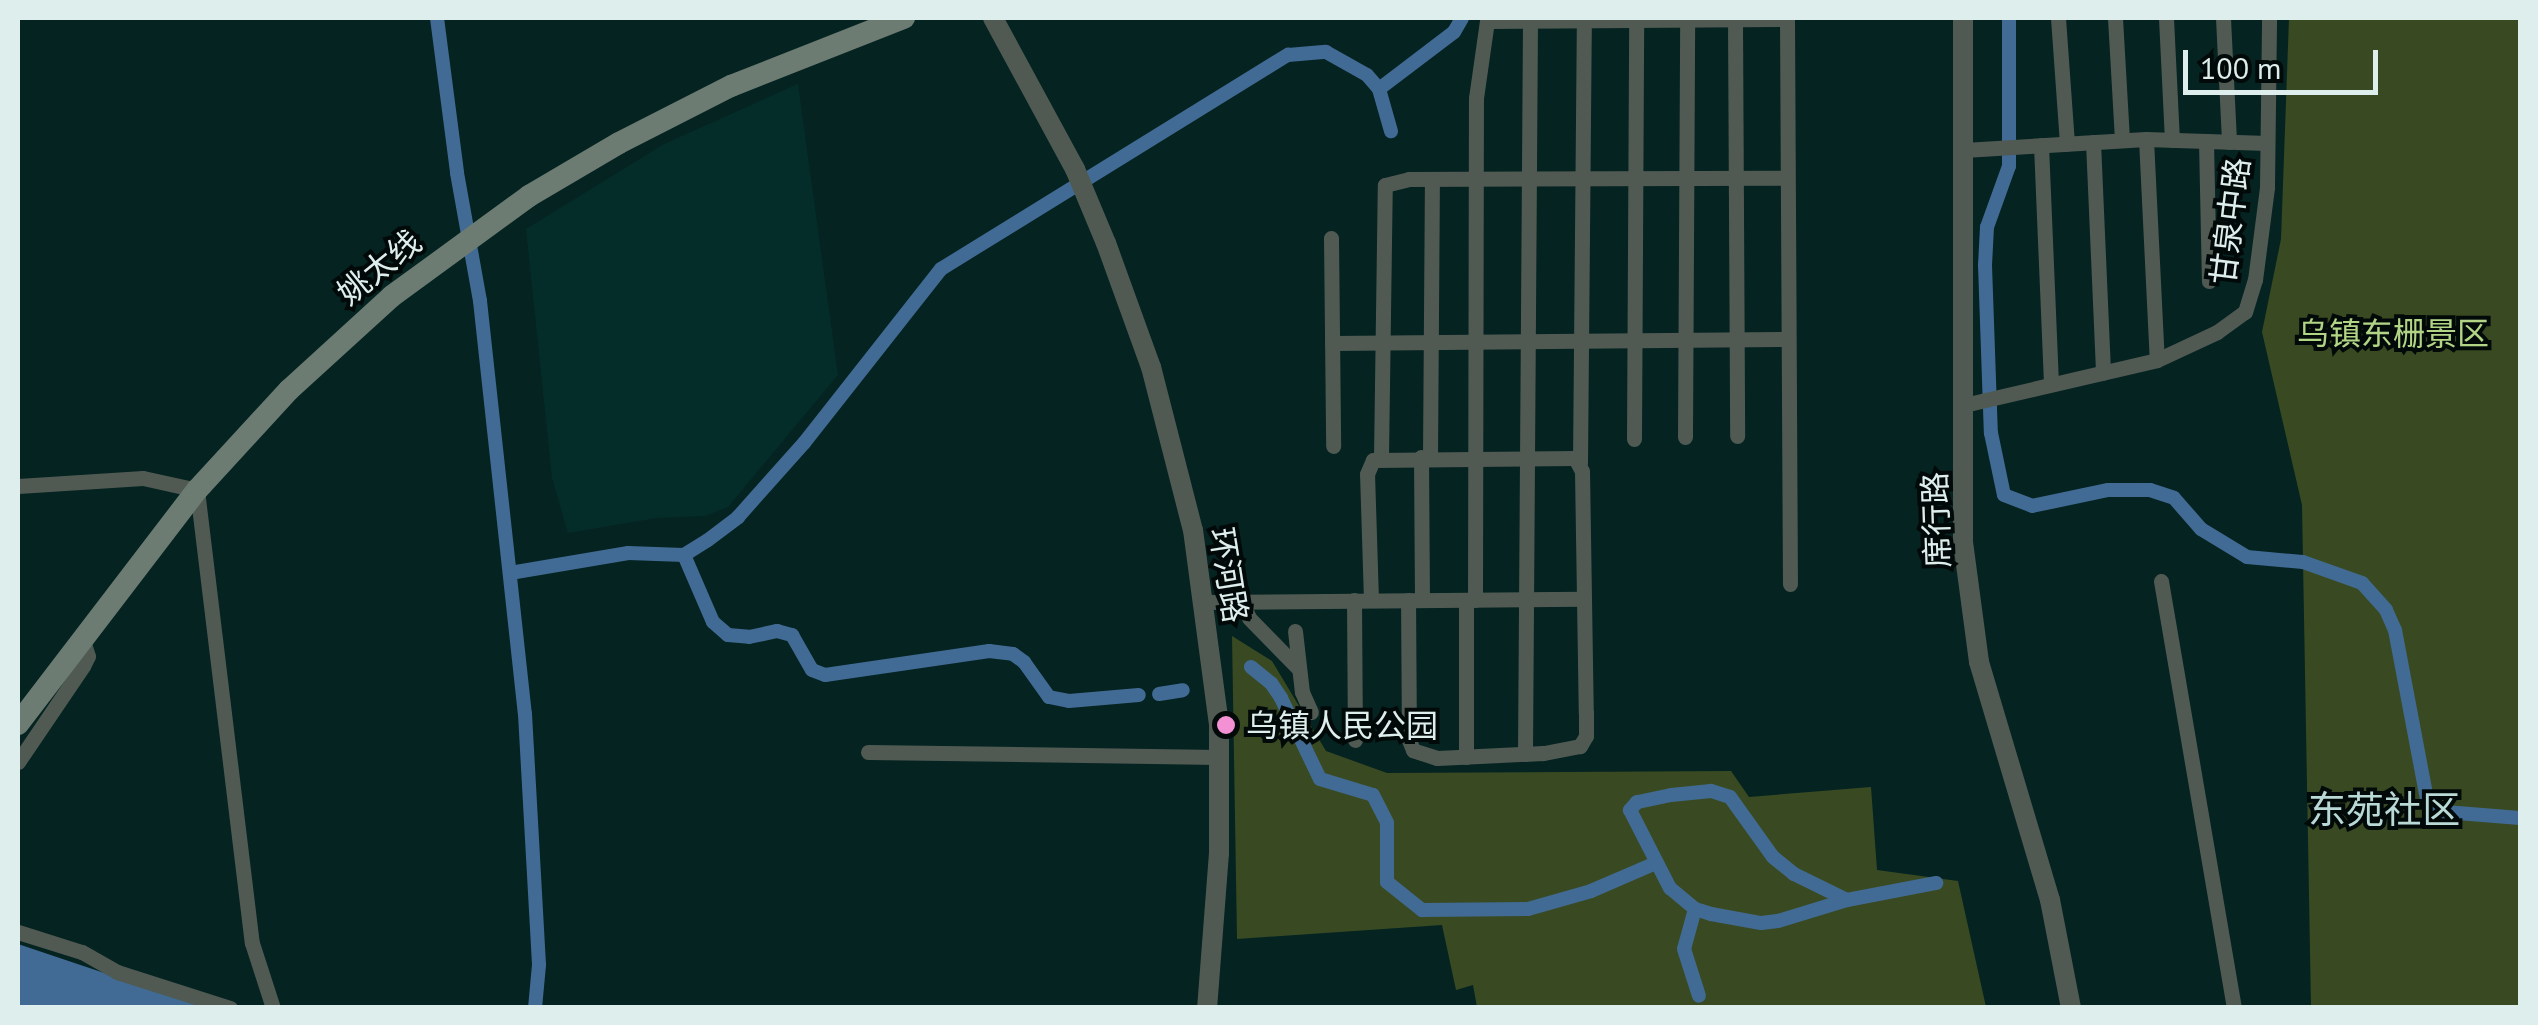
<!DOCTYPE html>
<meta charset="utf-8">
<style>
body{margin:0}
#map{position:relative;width:2538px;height:1025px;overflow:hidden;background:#052321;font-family:"PT Sans","Noto Sans SC",sans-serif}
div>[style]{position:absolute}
.built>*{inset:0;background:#042d2a}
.green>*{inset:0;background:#394a22}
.water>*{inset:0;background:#416b94}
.canal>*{height:14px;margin:-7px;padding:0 7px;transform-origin:7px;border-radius:7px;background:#416b94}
.minor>*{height:15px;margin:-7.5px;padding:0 7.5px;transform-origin:7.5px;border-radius:7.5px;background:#505a53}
.tertiary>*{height:20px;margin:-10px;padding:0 10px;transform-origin:10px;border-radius:10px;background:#505a53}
.secondary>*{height:22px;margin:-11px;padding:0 11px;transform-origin:11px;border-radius:11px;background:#6c7c72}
.dots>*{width:28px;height:28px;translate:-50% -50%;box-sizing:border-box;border:5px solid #020a09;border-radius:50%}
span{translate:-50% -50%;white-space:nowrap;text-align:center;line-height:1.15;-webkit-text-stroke:8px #020a09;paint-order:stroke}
.street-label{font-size:32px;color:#deeeec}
.park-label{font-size:32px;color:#b1d485}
.poi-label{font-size:32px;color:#deeeec}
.left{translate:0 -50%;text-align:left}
.quarter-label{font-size:38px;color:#b8d9d5}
.frame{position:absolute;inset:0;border:20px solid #deeeec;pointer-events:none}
.scale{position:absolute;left:2183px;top:50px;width:195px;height:45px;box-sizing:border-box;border:5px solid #deeeec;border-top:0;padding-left:12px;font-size:30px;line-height:35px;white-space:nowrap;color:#deeeec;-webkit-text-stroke:8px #020a09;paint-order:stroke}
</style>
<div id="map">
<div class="built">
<i style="clip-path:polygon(798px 84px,838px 375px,728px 507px,705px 516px,657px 518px,568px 533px,552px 478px,526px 229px,664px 144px)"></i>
</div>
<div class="green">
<i style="clip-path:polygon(2289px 18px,2520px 18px,2520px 1007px,2311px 1007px,2302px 505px,2262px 332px,2281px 239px)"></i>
<i style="clip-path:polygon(1232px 636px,1272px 661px,1326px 751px,1387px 773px,1731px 771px,1749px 797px,1871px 787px,1877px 870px,1958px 881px,1986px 1007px,1477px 1007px,1473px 985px,1456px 990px,1442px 925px,1237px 939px)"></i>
</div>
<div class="water">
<i style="clip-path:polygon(18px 944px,146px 987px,213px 1008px,18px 1008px)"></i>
</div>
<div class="canal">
<i style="left:437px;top:18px;width:156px;rotate:82.6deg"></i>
<i style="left:457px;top:173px;width:130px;rotate:79.8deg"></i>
<i style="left:480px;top:301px;width:415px;rotate:83.8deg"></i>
<i style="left:525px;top:714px;width:251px;rotate:86.8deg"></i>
<i style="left:539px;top:965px;width:43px;rotate:95.3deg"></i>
<i style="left:2009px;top:18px;width:148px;rotate:90deg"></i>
<i style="left:2009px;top:166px;width:65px;rotate:109.8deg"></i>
<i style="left:1987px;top:227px;width:38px;rotate:93deg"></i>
<i style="left:1985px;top:265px;width:168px;rotate:88deg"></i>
<i style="left:1991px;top:433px;width:63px;rotate:78.2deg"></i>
<i style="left:2004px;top:495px;width:30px;rotate:21deg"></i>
<i style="left:2032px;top:506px;width:78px;rotate:-11.9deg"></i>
<i style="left:2108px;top:490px;width:42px"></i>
<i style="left:2150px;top:490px;width:25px;rotate:18deg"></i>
<i style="left:2174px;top:498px;width:41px;rotate:48.9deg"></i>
<i style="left:2201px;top:529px;width:54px;rotate:31.3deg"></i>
<i style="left:2247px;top:557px;width:56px;rotate:5.1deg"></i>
<i style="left:2303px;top:562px;width:63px;rotate:19.6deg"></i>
<i style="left:2362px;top:583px;width:36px;rotate:48deg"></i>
<i style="left:2386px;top:610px;width:22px;rotate:66deg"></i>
<i style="left:2395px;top:630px;width:172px;rotate:79.3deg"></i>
<i style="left:2427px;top:799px;width:13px;rotate:63deg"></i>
<i style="left:2433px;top:811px;width:87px;rotate:4.6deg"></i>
<i style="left:1379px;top:89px;width:94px;rotate:-37.2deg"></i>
<i style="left:1454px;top:32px;width:16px;rotate:-60deg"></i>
<i style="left:684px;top:555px;width:73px;rotate:66.6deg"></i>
<i style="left:713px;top:622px;width:20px;rotate:41deg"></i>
<i style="left:728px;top:635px;width:21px;rotate:5deg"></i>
<i style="left:749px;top:637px;width:29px;rotate:-12deg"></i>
<i style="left:777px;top:631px;width:16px;rotate:15deg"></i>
<i style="left:792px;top:635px;width:40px;rotate:60.3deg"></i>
<i style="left:812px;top:670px;width:14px;rotate:21deg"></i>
<i style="left:825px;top:675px;width:166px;rotate:-8.3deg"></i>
<i style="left:989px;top:651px;width:24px;rotate:7deg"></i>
<i style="left:1013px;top:654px;width:14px;rotate:36deg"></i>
<i style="left:1024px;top:662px;width:43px;rotate:54.5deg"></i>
<i style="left:1049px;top:697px;width:20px;rotate:11deg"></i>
<i style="left:1069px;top:701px;width:70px;rotate:-4.9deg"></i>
<i style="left:510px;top:573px;width:120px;rotate:-9.6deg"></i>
<i style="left:628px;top:553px;width:56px;rotate:2deg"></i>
<i style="left:684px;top:555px;width:28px;rotate:-32deg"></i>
<i style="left:708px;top:540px;width:38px;rotate:-37deg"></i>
<i style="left:738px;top:517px;width:99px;rotate:-48.3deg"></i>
<i style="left:804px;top:443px;width:221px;rotate:-51.8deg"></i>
<i style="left:941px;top:269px;width:408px;rotate:-31.7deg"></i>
<i style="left:1288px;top:55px;width:38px;rotate:-5deg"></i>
<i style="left:1326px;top:52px;width:47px;rotate:29.3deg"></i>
<i style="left:1367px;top:75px;width:18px;rotate:49deg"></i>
<i style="left:1379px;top:89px;width:44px;rotate:74.1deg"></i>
<i style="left:1251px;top:667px;width:26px;rotate:39deg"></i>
<i style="left:1271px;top:683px;width:18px;rotate:56deg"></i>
<i style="left:1281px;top:698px;width:90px;rotate:64.3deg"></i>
<i style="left:1320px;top:779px;width:55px;rotate:16.8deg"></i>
<i style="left:1373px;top:795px;width:31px;rotate:63deg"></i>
<i style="left:1387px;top:823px;width:59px;rotate:90deg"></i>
<i style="left:1387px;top:882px;width:45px;rotate:38.7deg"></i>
<i style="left:1422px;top:910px;width:106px;rotate:-0.5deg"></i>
<i style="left:1528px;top:909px;width:66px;rotate:-15.9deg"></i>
<i style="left:1591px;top:891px;width:71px;rotate:-23.3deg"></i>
<i style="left:1159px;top:694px;width:24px;rotate:-9deg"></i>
<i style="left:1847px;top:900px;width:59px;rotate:-153.9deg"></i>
<i style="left:1794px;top:874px;width:27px;rotate:-141deg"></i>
<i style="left:1773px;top:857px;width:74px;rotate:-125.6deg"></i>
<i style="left:1730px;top:797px;width:20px;rotate:-162deg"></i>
<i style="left:1711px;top:791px;width:40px;rotate:174.3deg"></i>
<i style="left:1671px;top:795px;width:35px;rotate:168deg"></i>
<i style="left:1637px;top:802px;width:11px;rotate:131deg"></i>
<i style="left:1630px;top:810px;width:88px;rotate:62.9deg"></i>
<i style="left:1670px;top:888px;width:33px;rotate:40deg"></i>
<i style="left:1695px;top:909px;width:17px;rotate:17deg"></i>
<i style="left:1711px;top:914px;width:51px;rotate:10.2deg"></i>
<i style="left:1761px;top:923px;width:17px;rotate:-7deg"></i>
<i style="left:1778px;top:921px;width:72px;rotate:-16.9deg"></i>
<i style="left:1847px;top:900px;width:91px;rotate:-10.8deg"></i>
<i style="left:1695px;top:909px;width:41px;rotate:105.4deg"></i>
<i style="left:1684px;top:949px;width:49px;rotate:72.3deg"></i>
</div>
<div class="minor">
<i style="left:1787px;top:18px;width:566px;rotate:89.7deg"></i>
<i style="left:2058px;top:18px;width:126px;rotate:85.9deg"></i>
<i style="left:2115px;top:18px;width:122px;rotate:86.7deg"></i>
<i style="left:2166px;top:18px;width:122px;rotate:87.2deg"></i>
<i style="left:2223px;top:18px;width:124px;rotate:87.2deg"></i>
<i style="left:1735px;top:20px;width:416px;rotate:89.7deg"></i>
<i style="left:2146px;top:139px;width:221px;rotate:87.2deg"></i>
<i style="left:2206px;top:141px;width:140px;rotate:88.8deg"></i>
<i style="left:2093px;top:142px;width:231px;rotate:87.5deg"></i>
<i style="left:2041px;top:145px;width:239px;rotate:87.6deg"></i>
<i style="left:1964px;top:150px;width:182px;rotate:-3.5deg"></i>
<i style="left:2146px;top:139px;width:121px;rotate:1.9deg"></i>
<i style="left:1331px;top:238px;width:208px;rotate:89.4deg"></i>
<i style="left:1332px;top:343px;width:455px;rotate:-0.5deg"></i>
<i style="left:1964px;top:405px;width:198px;rotate:-13.1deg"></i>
<i style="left:2157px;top:360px;width:66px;rotate:-25deg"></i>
<i style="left:2217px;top:332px;width:34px;rotate:-36deg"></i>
<i style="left:2245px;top:312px;width:34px;rotate:-73deg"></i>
<i style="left:2255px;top:280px;width:94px;rotate:-82.6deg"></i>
<i style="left:2267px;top:187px;width:169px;rotate:-89.3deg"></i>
<i style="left:1685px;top:437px;width:417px;rotate:-89.7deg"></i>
<i style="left:1634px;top:439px;width:419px;rotate:-89.7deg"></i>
<i style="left:1381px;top:457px;width:272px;rotate:-89.2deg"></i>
<i style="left:1385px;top:185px;width:25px;rotate:-14deg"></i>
<i style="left:1409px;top:179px;width:377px;rotate:-0.2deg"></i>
<i style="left:1421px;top:457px;width:143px;rotate:89.6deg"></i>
<i style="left:1430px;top:457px;width:278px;rotate:-89.6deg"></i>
<i style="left:1580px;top:463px;width:445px;rotate:-89.5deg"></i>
<i style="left:18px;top:486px;width:125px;rotate:-3.7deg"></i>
<i style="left:143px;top:478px;width:55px;rotate:12.5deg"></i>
<i style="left:197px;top:490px;width:456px;rotate:83.1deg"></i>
<i style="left:252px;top:943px;width:68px;rotate:72.1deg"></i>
<i style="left:2161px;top:581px;width:433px;rotate:80.3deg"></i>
<i style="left:1354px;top:600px;width:140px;rotate:89.6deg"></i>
<i style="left:1371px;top:600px;width:126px;rotate:-91.8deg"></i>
<i style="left:1367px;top:474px;width:15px;rotate:-67deg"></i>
<i style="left:1373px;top:460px;width:202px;rotate:-0.6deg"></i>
<i style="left:1575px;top:458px;width:15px;rotate:62deg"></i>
<i style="left:1582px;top:471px;width:242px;rotate:89.1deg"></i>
<i style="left:1586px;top:713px;width:23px;rotate:90deg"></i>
<i style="left:1586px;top:736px;width:12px;rotate:121deg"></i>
<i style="left:1580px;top:746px;width:38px;rotate:169deg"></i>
<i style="left:1543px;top:753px;width:106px;rotate:177.3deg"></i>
<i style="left:1437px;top:758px;width:25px;rotate:-162deg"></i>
<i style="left:1413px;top:750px;width:11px;rotate:-112deg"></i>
<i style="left:1409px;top:740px;width:140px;rotate:-90.4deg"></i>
<i style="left:1466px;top:600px;width:157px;rotate:90deg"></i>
<i style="left:1475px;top:600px;width:502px;rotate:-89.89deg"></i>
<i style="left:1476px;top:98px;width:78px;rotate:-81.9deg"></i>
<i style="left:1487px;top:21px;width:300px;rotate:-0.4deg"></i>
<i style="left:1204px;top:602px;width:379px;rotate:-0.5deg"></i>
<i style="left:1242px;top:602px;width:17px;rotate:66deg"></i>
<i style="left:1249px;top:618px;width:70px;rotate:45.6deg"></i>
<i style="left:1295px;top:631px;width:61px;rotate:83.5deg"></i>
<i style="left:1302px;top:692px;width:22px;rotate:66deg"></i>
<i style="left:868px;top:752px;width:351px;rotate:0.8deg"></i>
<i style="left:1525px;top:754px;width:735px;rotate:-89.61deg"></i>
<i style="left:18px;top:762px;width:116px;rotate:-55.9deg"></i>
<i style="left:83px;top:666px;width:11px;rotate:-63deg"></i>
<i style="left:88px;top:656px;width:20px;rotate:-108deg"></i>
<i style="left:18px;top:932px;width:67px;rotate:17.4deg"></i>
<i style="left:82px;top:952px;width:40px;rotate:29.7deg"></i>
<i style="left:117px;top:972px;width:119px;rotate:17.7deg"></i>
</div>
<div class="tertiary">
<i style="left:993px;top:18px;width:172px;rotate:61.5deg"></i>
<i style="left:1075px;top:169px;width:80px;rotate:67.3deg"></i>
<i style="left:1106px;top:243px;width:132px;rotate:70.1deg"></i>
<i style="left:1151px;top:367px;width:168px;rotate:75.6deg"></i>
<i style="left:1193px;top:530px;width:198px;rotate:82.4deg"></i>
<i style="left:1219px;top:726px;width:127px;rotate:90deg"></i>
<i style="left:1219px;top:853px;width:155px;rotate:94.4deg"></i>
<i style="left:1963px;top:18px;width:524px;rotate:90deg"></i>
<i style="left:1963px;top:542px;width:121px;rotate:82.4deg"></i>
<i style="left:1979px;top:662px;width:248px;rotate:73.4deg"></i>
<i style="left:2050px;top:900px;width:110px;rotate:79deg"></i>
</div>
<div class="secondary">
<i style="left:18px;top:724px;width:295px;rotate:-52.6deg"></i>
<i style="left:197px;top:490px;width:136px;rotate:-47.4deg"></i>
<i style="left:289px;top:390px;width:139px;rotate:-42.4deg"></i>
<i style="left:392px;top:296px;width:170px;rotate:-36.1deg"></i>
<i style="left:529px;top:196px;width:104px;rotate:-30.5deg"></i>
<i style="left:619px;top:143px;width:126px;rotate:-27deg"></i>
<i style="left:731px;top:86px;width:186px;rotate:-21.5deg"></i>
</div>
<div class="dots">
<i style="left:1226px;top:725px;background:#f491d4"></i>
</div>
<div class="street-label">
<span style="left:2230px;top:221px;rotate:-83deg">甘泉中路</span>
<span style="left:379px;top:267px;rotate:-39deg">姚太线</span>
<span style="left:1936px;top:520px;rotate:-92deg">席行路</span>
<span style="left:1229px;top:575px;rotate:81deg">环河路</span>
</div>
<div class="park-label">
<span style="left:2393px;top:333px">乌镇东栅景区</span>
</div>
<div class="poi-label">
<span class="left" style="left:1246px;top:725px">乌镇人民公园</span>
</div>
<div class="quarter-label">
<span style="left:2384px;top:809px">东苑社区</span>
</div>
<div class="frame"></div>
<div class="scale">100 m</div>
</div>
